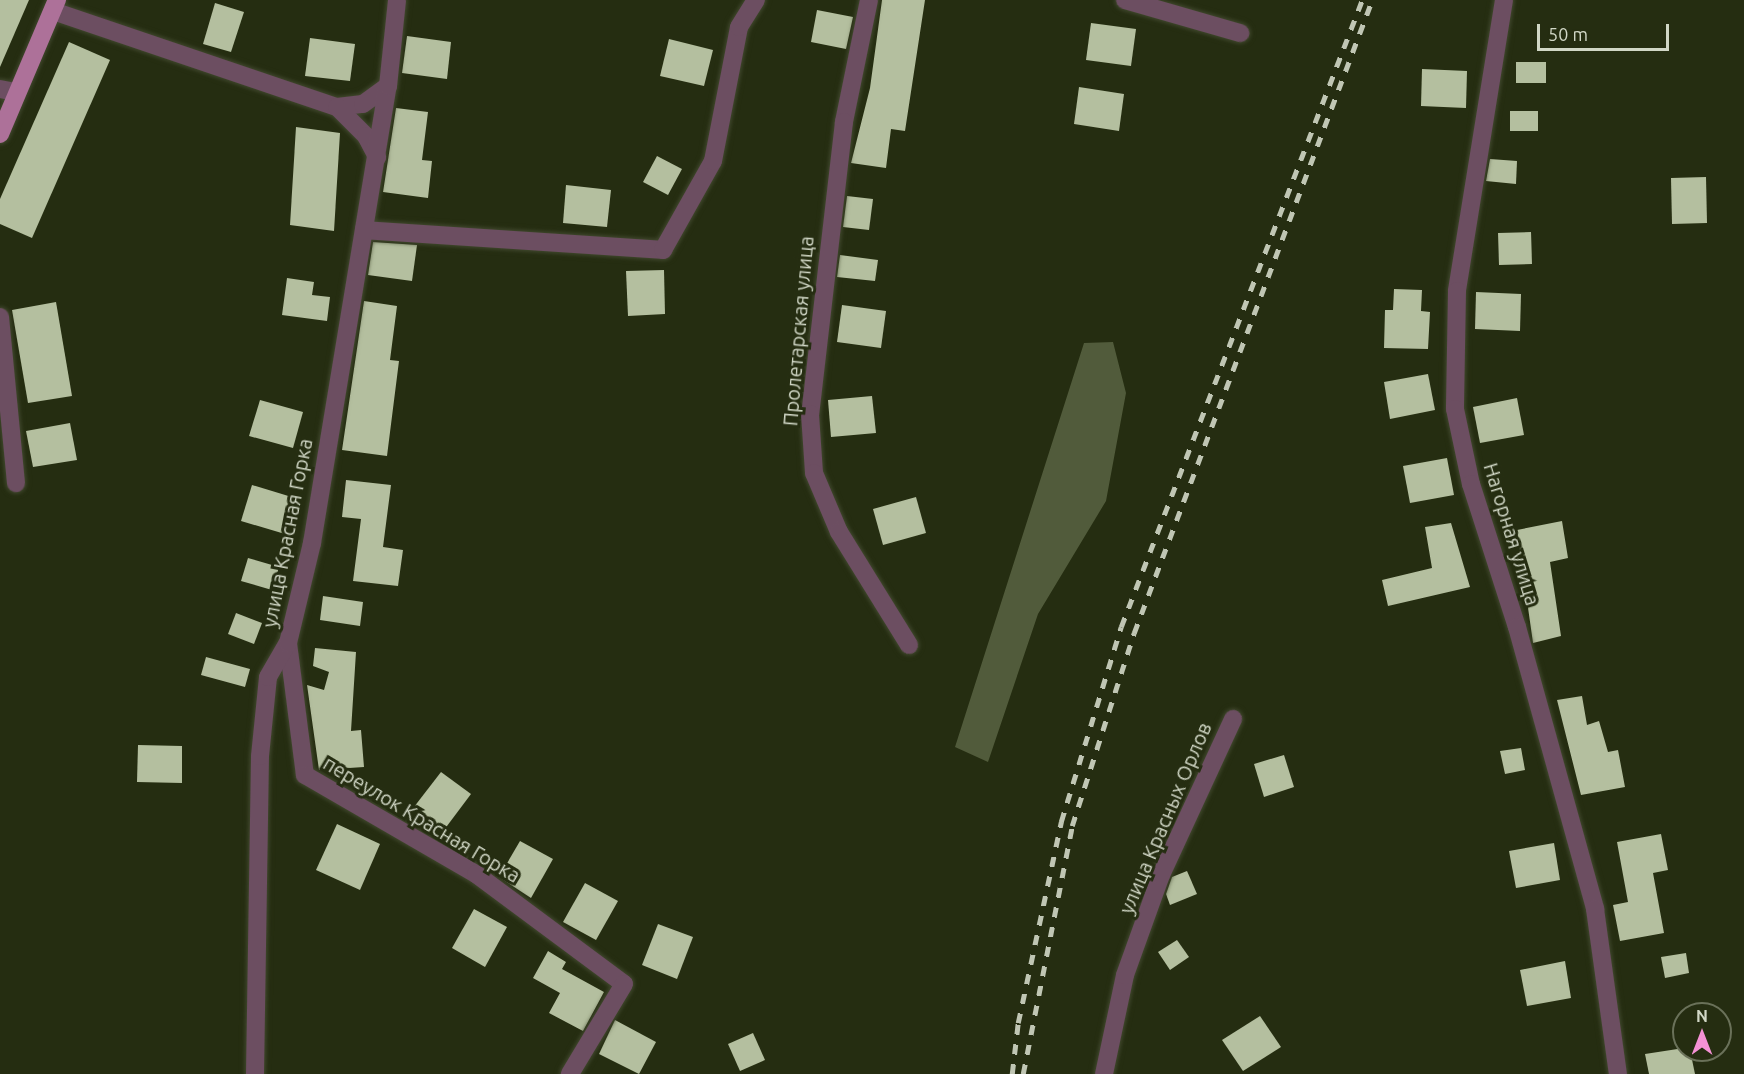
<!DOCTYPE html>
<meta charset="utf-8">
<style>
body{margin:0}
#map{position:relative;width:1744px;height:1074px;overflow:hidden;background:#252d11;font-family:Ubuntu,sans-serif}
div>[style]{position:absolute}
.forest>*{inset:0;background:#515b3b}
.building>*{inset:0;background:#b4bf9f}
.roads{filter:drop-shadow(0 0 2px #41482e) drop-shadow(0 0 2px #41482e)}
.minor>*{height:18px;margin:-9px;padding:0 9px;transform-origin:9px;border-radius:9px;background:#6c4e61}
.major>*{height:18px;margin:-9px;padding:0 9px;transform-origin:9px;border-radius:9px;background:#ad7199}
.rail>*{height:4.5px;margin-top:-2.25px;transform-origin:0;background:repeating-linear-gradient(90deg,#c0c6b4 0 10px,transparent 0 20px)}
span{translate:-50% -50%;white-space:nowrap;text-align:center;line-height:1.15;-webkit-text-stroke:6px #252d11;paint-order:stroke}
.street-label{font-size:20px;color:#d1d7c6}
.north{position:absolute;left:1672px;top:1002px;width:60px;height:60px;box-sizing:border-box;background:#252d11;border:2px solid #6a7159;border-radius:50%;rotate:0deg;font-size:16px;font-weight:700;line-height:24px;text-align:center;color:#d1d7c6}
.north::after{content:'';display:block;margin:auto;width:21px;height:27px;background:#f491d5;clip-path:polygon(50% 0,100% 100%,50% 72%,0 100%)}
.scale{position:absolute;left:1537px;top:24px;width:132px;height:27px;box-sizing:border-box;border:3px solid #d1d7c6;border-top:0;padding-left:8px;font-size:18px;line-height:21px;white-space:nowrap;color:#d1d7c6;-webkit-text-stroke:4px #252d11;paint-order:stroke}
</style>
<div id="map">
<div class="forest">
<i style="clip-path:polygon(1113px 342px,1126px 393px,1106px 501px,1038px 614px,988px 762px,955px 747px,1084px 343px)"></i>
</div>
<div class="building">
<i style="clip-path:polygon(0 0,29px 0,0 67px)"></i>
<i style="clip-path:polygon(882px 0,925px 0,905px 131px,891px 129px,886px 168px,851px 163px,870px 88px)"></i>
<i style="clip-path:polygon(215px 3px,244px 12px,231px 52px,203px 44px)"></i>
<i style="clip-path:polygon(817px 10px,853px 17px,846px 49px,811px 42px)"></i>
<i style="clip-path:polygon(1091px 23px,1136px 29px,1131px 66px,1086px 60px)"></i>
<i style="clip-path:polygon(407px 36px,451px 42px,447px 79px,402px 73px)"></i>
<i style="clip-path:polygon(310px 38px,355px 44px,350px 81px,305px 76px)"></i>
<i style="clip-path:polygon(669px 39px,713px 50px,704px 86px,660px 76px)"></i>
<i style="clip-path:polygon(69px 42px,110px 60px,32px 238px,0 224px,0 199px)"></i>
<i style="clip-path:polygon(1516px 62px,1546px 62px,1546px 83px,1516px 83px)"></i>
<i style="clip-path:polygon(1422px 69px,1467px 71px,1466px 108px,1421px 106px)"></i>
<i style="clip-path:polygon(1079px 87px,1124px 94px,1119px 131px,1074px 124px)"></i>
<i style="clip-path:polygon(396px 108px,428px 112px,422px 160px,432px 161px,428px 198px,383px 192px)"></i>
<i style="clip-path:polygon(1510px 111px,1538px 111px,1538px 131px,1510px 131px)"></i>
<i style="clip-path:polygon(296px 127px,340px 133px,334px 231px,290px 225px)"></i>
<i style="clip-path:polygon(657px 156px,682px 169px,668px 195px,643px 182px)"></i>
<i style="clip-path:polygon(1490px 159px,1517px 161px,1516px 184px,1486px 181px)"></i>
<i style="clip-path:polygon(1706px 177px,1707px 223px,1672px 224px,1671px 178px)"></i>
<i style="clip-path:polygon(566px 185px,611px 190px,607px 227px,563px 223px)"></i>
<i style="clip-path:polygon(847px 196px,873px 199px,869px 230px,843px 227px)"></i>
<i style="clip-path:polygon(1531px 232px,1532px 264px,1499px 265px,1498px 233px)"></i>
<i style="clip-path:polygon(373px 242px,417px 245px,412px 281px,368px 275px)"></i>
<i style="clip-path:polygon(840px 255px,878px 260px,875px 281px,837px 277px)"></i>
<i style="clip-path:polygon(664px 270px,665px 314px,628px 316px,626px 271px)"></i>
<i style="clip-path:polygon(287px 278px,314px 282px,312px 295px,330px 297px,327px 321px,282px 315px)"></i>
<i style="clip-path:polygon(1394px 289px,1422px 290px,1421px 311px,1430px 312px,1428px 349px,1384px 348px,1385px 310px,1393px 310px)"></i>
<i style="clip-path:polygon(1476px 292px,1521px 294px,1520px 331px,1475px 329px)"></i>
<i style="clip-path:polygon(364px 301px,397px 306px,390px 360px,399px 361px,387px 456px,342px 450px)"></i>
<i style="clip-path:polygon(56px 302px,72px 396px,28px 403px,12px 310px)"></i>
<i style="clip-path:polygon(842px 305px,886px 311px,881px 348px,837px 342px)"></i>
<i style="clip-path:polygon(1428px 374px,1435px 410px,1390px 419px,1384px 382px)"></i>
<i style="clip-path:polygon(872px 396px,876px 433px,831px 437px,828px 400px)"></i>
<i style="clip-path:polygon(1517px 398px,1524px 435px,1480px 443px,1473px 407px)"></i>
<i style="clip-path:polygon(260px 400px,303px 412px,293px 448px,249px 436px)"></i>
<i style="clip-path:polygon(70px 423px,77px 460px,33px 467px,26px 431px)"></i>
<i style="clip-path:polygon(1447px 458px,1454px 495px,1410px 503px,1403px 466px)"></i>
<i style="clip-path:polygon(346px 480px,391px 485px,383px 547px,403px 550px,398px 586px,353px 581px,361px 519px,342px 517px)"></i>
<i style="clip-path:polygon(252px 485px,295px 498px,285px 534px,241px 521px)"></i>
<i style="clip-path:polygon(916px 497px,926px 533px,883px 545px,873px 509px)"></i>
<i style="clip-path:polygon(1562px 521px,1568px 558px,1550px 562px,1561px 636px,1533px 643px,1517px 530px)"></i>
<i style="clip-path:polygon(1451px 523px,1470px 587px,1388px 606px,1382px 580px,1432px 568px,1425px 527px)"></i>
<i style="clip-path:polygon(248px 558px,279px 567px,272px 590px,241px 581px)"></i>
<i style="clip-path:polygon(323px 596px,363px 602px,360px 626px,320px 620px)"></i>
<i style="clip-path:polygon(236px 613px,262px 623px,254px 644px,228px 634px)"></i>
<i style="clip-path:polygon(315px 648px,356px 652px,351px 731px,361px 730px,364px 767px,319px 770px,307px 685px,324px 690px,329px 672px,313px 666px)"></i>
<i style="clip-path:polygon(206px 657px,250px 669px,245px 687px,201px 675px)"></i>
<i style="clip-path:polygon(1582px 696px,1587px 725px,1599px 721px,1608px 752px,1618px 750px,1625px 787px,1581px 795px,1557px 700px)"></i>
<i style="clip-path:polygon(138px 745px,182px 746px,182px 783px,137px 782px)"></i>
<i style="clip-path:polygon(1521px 748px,1525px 770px,1505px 774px,1500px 751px)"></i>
<i style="clip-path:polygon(1284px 755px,1294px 787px,1264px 797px,1254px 764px)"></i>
<i style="clip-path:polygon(441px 772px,471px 794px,444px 830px,414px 807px)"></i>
<i style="clip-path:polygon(337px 824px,380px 844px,360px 890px,316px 870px)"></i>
<i style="clip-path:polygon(1661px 834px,1668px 870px,1653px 873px,1664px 933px,1620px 941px,1613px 905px,1628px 902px,1617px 842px)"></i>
<i style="clip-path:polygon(520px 841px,553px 859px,531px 898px,499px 877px)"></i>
<i style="clip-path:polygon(1554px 843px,1560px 880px,1516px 888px,1509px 851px)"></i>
<i style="clip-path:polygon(1187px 871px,1197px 894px,1170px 905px,1166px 894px,1172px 877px)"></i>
<i style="clip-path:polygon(585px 883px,618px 901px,596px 940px,563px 922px)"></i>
<i style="clip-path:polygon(474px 909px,507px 927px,485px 967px,452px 948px)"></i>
<i style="clip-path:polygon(658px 924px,693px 937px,677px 979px,642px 965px)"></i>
<i style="clip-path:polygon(1177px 940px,1189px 957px,1170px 970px,1158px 952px)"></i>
<i style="clip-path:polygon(548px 951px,566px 962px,562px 969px,604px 992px,583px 1031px,549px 1013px,560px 993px,533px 978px)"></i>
<i style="clip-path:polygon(1686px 953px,1689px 973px,1665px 978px,1661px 957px)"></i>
<i style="clip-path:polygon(1565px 961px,1571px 998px,1527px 1006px,1520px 970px)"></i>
<i style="clip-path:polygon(1260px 1016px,1281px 1047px,1243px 1071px,1222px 1040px)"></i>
<i style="clip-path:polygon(615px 1020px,656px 1042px,639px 1074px,599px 1054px)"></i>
<i style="clip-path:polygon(753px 1033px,765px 1060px,740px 1071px,728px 1044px)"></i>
<i style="clip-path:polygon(1684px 1048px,1690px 1050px,1695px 1074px,1649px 1074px,1645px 1054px)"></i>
</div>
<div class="roads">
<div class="minor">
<i style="left:869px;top:0;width:125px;rotate:101.6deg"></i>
<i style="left:844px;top:122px;width:294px;rotate:96.6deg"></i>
<i style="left:810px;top:414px;width:59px;rotate:86.1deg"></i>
<i style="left:814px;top:473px;width:64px;rotate:67deg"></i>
<i style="left:839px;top:532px;width:133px;rotate:58.2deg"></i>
<i style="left:1125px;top:0;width:120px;rotate:16deg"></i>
<i style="left:1504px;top:0;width:295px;rotate:99.2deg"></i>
<i style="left:1457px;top:291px;width:118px;rotate:91deg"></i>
<i style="left:1455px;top:409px;width:77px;rotate:78deg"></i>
<i style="left:1471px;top:484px;width:150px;rotate:72.2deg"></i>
<i style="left:1517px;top:627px;width:293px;rotate:74.5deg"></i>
<i style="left:1595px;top:909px;width:167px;rotate:82.1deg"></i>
<i style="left:53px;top:11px;width:300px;rotate:18.7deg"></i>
<i style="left:337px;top:107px;width:26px;rotate:-7deg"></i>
<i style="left:363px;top:104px;width:31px;rotate:-36deg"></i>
<i style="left:0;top:89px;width:16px;rotate:11deg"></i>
<i style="left:337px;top:107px;width:41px;rotate:45deg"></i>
<i style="left:366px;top:136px;width:24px;rotate:62deg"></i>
<i style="left:364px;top:230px;width:300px;rotate:3.8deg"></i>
<i style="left:663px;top:250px;width:102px;rotate:-60.7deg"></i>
<i style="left:713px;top:161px;width:136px;rotate:-79deg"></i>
<i style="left:739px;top:27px;width:32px;rotate:-58deg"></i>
<i style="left:0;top:317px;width:167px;rotate:84.5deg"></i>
<i style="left:288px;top:643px;width:133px;rotate:82.7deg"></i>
<i style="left:305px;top:775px;width:198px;rotate:30.1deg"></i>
<i style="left:476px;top:874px;width:184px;rotate:36.6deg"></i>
<i style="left:624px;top:984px;width:105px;rotate:121deg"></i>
<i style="left:255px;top:1074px;width:318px;rotate:-89.1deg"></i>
<i style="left:260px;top:756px;width:79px;rotate:-84.2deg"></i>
<i style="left:268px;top:677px;width:39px;rotate:-60deg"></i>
<i style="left:288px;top:643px;width:103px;rotate:-76.5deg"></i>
<i style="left:312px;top:543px;width:463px;rotate:-80.6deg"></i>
<i style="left:388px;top:86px;width:86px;rotate:-84deg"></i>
<i style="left:1104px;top:1074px;width:101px;rotate:-78deg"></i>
<i style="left:1125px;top:975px;width:106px;rotate:-70.2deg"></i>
<i style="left:1161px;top:875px;width:172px;rotate:-65.2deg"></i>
</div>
<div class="major">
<i style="left:0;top:134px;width:146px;rotate:-67deg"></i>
</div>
</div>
<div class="rail">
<i style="left:1012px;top:1074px;width:51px;rotate:-83.3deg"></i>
<i style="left:1018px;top:1023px;width:206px;rotate:-77.9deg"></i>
<i style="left:1061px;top:822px;width:204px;rotate:-72.9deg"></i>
<i style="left:1121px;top:627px;width:672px;rotate:-68.97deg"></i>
<i style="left:1023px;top:1074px;width:253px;rotate:-78.8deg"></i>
<i style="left:1072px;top:826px;width:203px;rotate:-72.2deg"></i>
<i style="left:1134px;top:633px;width:676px;rotate:-69.39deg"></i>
</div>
<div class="street-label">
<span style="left:798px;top:331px;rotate:-85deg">Пролетарская улица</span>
<span style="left:287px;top:533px;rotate:-79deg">улица Красная Горка</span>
<span style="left:1512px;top:534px;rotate:73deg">Нагорная улица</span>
<span style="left:1165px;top:818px;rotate:-67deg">улица Красных Орлов</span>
<span style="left:422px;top:819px;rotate:31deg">переулок Красная Горка</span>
</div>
<div class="north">N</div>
<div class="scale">50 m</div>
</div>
